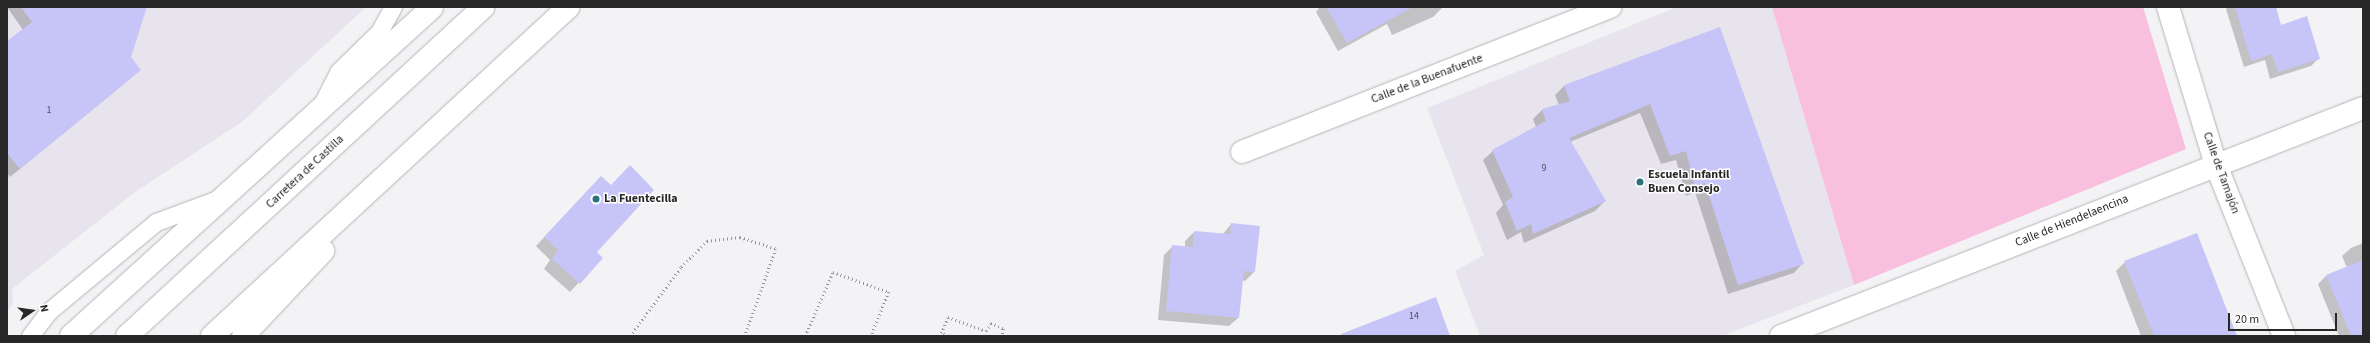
<!DOCTYPE html>
<meta charset="utf-8">
<style>
body{margin:0}
#map{position:relative;width:2370px;height:343px;overflow:hidden;background:#f3f2f5;font-family:"Source Sans 3",sans-serif}
div>[style]{position:absolute}
.built>*{inset:0;background:#e8e4ee}
.green>*{inset:0;background:#f9bfde}
.shadow>*{inset:0;background:#0003}
.building>*{inset:0;background:#c7c5f8}
.path>*{height:2.5px;margin-top:-1.25px;transform-origin:0;background:repeating-linear-gradient(90deg,#959597 0 1px,transparent 0 4px)}
.roads{filter:drop-shadow(0 0 1px #b5b4b7) drop-shadow(0 0 1px #b5b4b7)}
.service>*{height:17px;margin:-8.5px;padding:0 8.5px;transform-origin:8.5px;border-radius:8.5px;background:#fff}
.minor>*{height:22px;margin:-11px;padding:0 11px;transform-origin:11px;border-radius:11px;background:#fff}
.trunk>*{height:22px;margin:-11px;padding:0 11px;transform-origin:11px;border-radius:11px;background:#fff}
.dots>*{width:11px;height:11px;translate:-50% -50%;box-sizing:border-box;border:2px solid #fff;border-radius:50%}
span{translate:-50% -50%;white-space:nowrap;text-align:center;line-height:1.15;-webkit-text-stroke:3px #fff;paint-order:stroke}
.number-label{font-size:10px;color:#504f5d}
.number-label span{-webkit-text-stroke-width:0}
.street-label{font-size:12px;color:#282829}
.poi-label{font-size:12px;color:#282829;font-weight:700}
.left{translate:0 -50%;text-align:left}
.frame{position:absolute;inset:0;border:8px solid #282829;pointer-events:none}
.north{position:absolute;left:12px;top:291px;width:40px;height:40px;-webkit-text-stroke:3px #fff;paint-order:stroke;rotate:77deg;font-size:11px;font-weight:700;line-height:16px;text-align:center;color:#282829}
.north::after{content:'';display:block;margin:auto;width:14px;height:18px;background:#282829;clip-path:polygon(50% 0,100% 100%,50% 72%,0 100%)}
.scale{position:absolute;left:2228px;top:313px;width:109px;height:18px;box-sizing:border-box;border:2px solid #282829;border-top:0;padding-left:5px;font-size:12px;line-height:14px;white-space:nowrap;color:#282829;-webkit-text-stroke:3px #fff;paint-order:stroke}
</style>
<div id="map">
<div class="built">
<i style="clip-path:polygon(7px 7px,366px 7px,242px 122px,135px 192px,12px 289px,13px 303px,7px 313px)"></i>
<i style="clip-path:polygon(1677px 7px,1772px 7px,1854px 285px,1722px 336px,1480px 336px,1455px 271px,1484px 255px,1427px 108px)"></i>
</div>
<div class="green">
<i style="clip-path:polygon(1772px 7px,2143px 7px,2186px 149px,1854px 285px)"></i>
</div>
<div class="shadow">
<i style="clip-path:polygon(7px 7px,142px 7px,130px 57px,130px 79px,10px 177px,7px 173px,7px 42px,23px 30px)"></i>
<i style="clip-path:polygon(1320px 7px,1441px 7px,1442px 8px,1433px 17px,1392px 35px,1387px 24px,1338px 51px,1316px 12px)"></i>
<i style="clip-path:polygon(2228px 7px,2275px 7px,2281px 26px,2318px 59px,2311px 66px,2270px 79px,2265px 60px,2244px 67px,2226px 9px)"></i>
<i style="clip-path:polygon(1720px 28px,1803px 263px,1794px 273px,1728px 294px,1695px 192px,1686px 196px,1676px 160px,1661px 164px,1640px 113px,1570px 142px,1605px 201px,1595px 211px,1524px 243px,1521px 232px,1507px 240px,1496px 213px,1503px 205px,1483px 160px,1493px 151px,1536px 127px,1533px 119px,1542px 110px,1559px 105px,1555px 95px,1564px 86px)"></i>
<i style="clip-path:polygon(592px 186px,611px 186px,596px 252px,602px 258px,570px 292px,544px 269px,550px 260px,536px 246px)"></i>
<i style="clip-path:polygon(1231px 224px,1259px 227px,1254px 272px,1245px 281px,1242px 280px,1238px 318px,1229px 326px,1158px 320px,1164px 255px,1173px 246px,1185px 248px,1185px 241px,1194px 232px,1222px 235px)"></i>
<i style="clip-path:polygon(2363px 243px,2363px 336px,2339px 336px,2318px 284px,2326px 276px,2347px 268px,2342px 256px,2351px 248px)"></i>
<i style="clip-path:polygon(2125px 262px,2236px 336px,2141px 336px,2116px 271px)"></i>
</div>
<div class="building">
<i style="clip-path:polygon(21px 7px,147px 7px,131px 57px,141px 70px,20px 169px,7px 153px,7px 41px,32px 22px)"></i>
<i style="clip-path:polygon(1326px 7px,1413px 7px,1347px 43px)"></i>
<i style="clip-path:polygon(2235px 7px,2276px 7px,2281px 25px,2307px 16px,2320px 59px,2278px 72px,2272px 54px,2251px 61px)"></i>
<i style="clip-path:polygon(1720px 27px,1804px 264px,1738px 285px,1705px 183px,1695px 187px,1686px 151px,1670px 156px,1650px 104px,1569px 138px,1606px 201px,1533px 234px,1531px 224px,1517px 231px,1505px 202px,1513px 197px,1492px 150px,1546px 121px,1542px 109px,1570px 101px,1564px 85px)"></i>
<i style="clip-path:polygon(630px 165px,654px 190px,597px 252px,603px 258px,580px 284px,552px 259px,558px 250px,544px 237px,601px 176px,611px 185px)"></i>
<i style="clip-path:polygon(1231px 223px,1260px 226px,1255px 272px,1244px 271px,1239px 318px,1166px 311px,1172px 245px,1193px 247px,1194px 231px,1230px 234px)"></i>
<i style="clip-path:polygon(2197px 233px,2237px 336px,2154px 336px,2124px 261px)"></i>
<i style="clip-path:polygon(2363px 260px,2363px 336px,2351px 336px,2326px 275px)"></i>
<i style="clip-path:polygon(1436px 297px,1450px 336px,1342px 336px,1341px 334px)"></i>
</div>
<div class="path">
<i style="left:630px;top:336px;width:86px;rotate:-53.5deg"></i>
<i style="left:681px;top:267px;width:37px;rotate:-45deg"></i>
<i style="left:707px;top:241px;width:33px;rotate:-7deg"></i>
<i style="left:740px;top:237px;width:38px;rotate:18deg"></i>
<i style="left:776px;top:249px;width:92px;rotate:109.6deg"></i>
<i style="left:805px;top:336px;width:70px;rotate:-66.4deg"></i>
<i style="left:833px;top:272px;width:59px;rotate:19.7deg"></i>
<i style="left:889px;top:292px;width:48px;rotate:112.2deg"></i>
<i style="left:948px;top:336px;width:8px;rotate:-157deg"></i>
<i style="left:941px;top:333px;width:17px;rotate:-66deg"></i>
<i style="left:948px;top:317px;width:40px;rotate:20.2deg"></i>
<i style="left:986px;top:331px;width:9px;rotate:-58deg"></i>
<i style="left:991px;top:323px;width:14px;rotate:25deg"></i>
<i style="left:1004px;top:329px;width:7px;rotate:106deg"></i>
</div>
<div class="roads">
<div class="service">
<i style="left:322px;top:104px;width:36px;rotate:-63deg"></i>
<i style="left:338px;top:72px;width:57px;rotate:-44.3deg"></i>
<i style="left:379px;top:32px;width:29px;rotate:-61deg"></i>
<i style="left:30px;top:336px;width:30px;rotate:-53deg"></i>
<i style="left:48px;top:312px;width:141px;rotate:-39.8deg"></i>
<i style="left:156px;top:222px;width:66px;rotate:-20.4deg"></i>
</div>
<div class="minor">
<i style="left:2168px;top:7px;width:165px;rotate:73.1deg"></i>
<i style="left:2216px;top:165px;width:184px;rotate:68.3deg"></i>
<i style="left:1242px;top:152px;width:396px;rotate:-21.5deg"></i>
<i style="left:1781px;top:336px;width:625px;rotate:-21.39deg"></i>
</div>
<div class="trunk">
<i style="left:71px;top:336px;width:488px;rotate:-42.3deg"></i>
<i style="left:127px;top:336px;width:485px;rotate:-42.7deg"></i>
<i style="left:212px;top:336px;width:485px;rotate:-42.7deg"></i>
<i style="left:243px;top:336px;width:117px;rotate:-46.7deg"></i>
</div>
</div>
<div class="dots">
<i style="left:1640px;top:182px;background:#2a727d"></i>
<i style="left:596px;top:199px;background:#2a727d"></i>
</div>
<div class="number-label">
<span style="left:49px;top:111px">1</span>
<span style="left:1544px;top:169px">9</span>
<span style="left:1414px;top:317px">14</span>
</div>
<div class="street-label">
<span style="left:1427px;top:79px;rotate:-21deg">Calle de la Buenafuente</span>
<span style="left:305px;top:172px;rotate:-43deg">Carretera de Castilla</span>
<span style="left:2221px;top:173px;rotate:70deg">Calle de Tamajón</span>
<span style="left:2072px;top:221px;rotate:-22deg">Calle de Hiendelaencina</span>
</div>
<div class="poi-label">
<span class="left" style="left:1648px;top:182px">Escuela Infantil<br>Buen Consejo</span>
<span class="left" style="left:604px;top:199px">La Fuentecilla</span>
</div>
<div class="frame"></div>
<div class="north">N</div>
<div class="scale">20 m</div>
</div>
